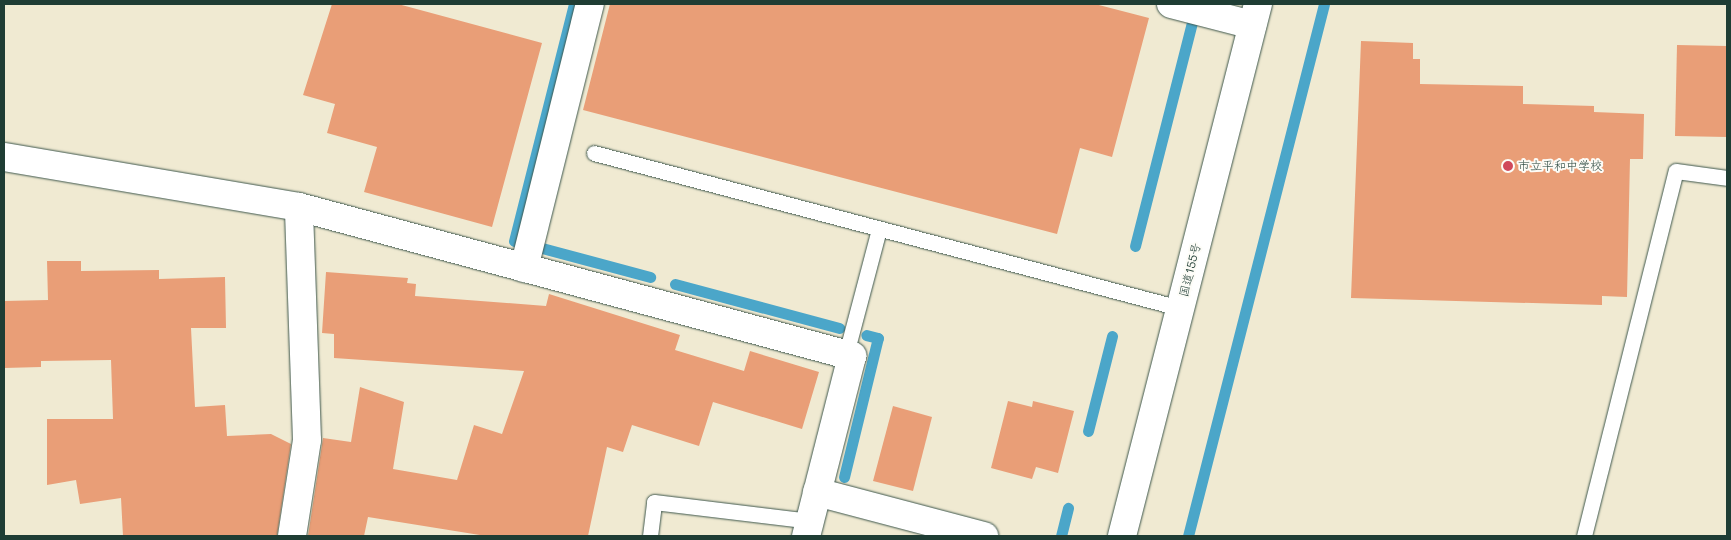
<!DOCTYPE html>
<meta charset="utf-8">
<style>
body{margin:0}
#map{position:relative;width:1731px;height:540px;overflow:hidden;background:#f0ead2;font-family:Mali,"Klee One",sans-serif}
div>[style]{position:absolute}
.stream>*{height:11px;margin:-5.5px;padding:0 5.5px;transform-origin:5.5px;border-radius:5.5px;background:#4ba6c9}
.building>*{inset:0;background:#e99e77}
.roads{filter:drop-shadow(0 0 1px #3e574c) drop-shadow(0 0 1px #3e574c)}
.service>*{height:15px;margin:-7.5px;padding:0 7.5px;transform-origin:7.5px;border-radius:7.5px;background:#fff}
.minor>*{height:28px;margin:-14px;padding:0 14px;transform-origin:14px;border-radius:14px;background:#fff}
.trunk>*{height:28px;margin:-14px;padding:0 14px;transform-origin:14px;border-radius:14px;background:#fff}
.dots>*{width:14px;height:14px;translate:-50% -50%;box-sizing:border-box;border:2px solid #fdfcf7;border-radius:50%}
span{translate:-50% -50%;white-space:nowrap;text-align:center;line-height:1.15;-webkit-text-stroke:4px #fdfcf7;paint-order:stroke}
.poi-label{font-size:12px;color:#1f3d34}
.left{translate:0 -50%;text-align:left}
.street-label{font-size:12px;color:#1f3d34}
.frame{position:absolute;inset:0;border:5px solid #1f3d34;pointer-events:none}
</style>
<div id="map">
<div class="stream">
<i style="left:514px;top:241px;width:244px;rotate:-75.8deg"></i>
<i style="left:1135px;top:246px;width:230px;rotate:-75.7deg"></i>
<i style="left:542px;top:248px;width:112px;rotate:15deg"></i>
<i style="left:675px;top:284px;width:170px;rotate:15deg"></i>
<i style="left:1088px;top:431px;width:98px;rotate:-75.8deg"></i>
<i style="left:844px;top:477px;width:143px;rotate:-76.3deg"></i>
<i style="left:878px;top:338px;width:12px;rotate:-166deg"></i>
<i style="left:1061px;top:536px;width:29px;rotate:-76deg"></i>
<i style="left:1188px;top:536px;width:549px;rotate:-75.66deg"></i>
</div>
<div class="building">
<i style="clip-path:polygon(332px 4px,398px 4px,542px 43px,492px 227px,364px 192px,377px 147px,327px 133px,335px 104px,303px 95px)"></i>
<i style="clip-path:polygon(610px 4px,1095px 4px,1149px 18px,1112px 157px,1080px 148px,1057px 234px,583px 110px)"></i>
<i style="clip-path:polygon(1361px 41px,1413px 43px,1413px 59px,1420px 59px,1420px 84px,1523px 86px,1523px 104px,1594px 106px,1594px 112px,1644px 114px,1643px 159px,1630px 159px,1627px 297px,1602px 296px,1602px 305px,1351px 298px)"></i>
<i style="clip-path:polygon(1677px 45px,1727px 46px,1727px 137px,1675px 136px)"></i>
<i style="clip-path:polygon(47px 261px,81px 261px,81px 271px,159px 270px,159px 279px,225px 277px,226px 328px,191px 328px,195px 407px,225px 405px,227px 436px,271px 434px,291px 444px,277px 536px,123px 536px,121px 498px,80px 504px,76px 480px,47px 485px,47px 419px,113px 419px,111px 360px,41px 361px,41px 367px,4px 368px,4px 301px,48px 300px)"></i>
<i style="clip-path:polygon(326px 272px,408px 278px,407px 283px,416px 284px,415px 296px,546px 306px,549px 294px,680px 335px,675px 350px,744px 371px,750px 351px,819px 372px,802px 429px,713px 402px,699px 446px,632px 425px,623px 452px,607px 447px,588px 536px,486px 536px,368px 517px,364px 536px,308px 536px,323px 438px,351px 442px,360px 387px,404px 402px,393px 469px,457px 480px,474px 425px,502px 434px,524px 371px,334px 358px,334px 334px,322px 333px)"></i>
<i style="clip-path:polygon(1008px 401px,1032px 407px,1033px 401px,1074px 411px,1058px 473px,1036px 467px,1032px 479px,991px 468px)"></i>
<i style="clip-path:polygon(893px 406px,932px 417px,913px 491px,873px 481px)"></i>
</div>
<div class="roads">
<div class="service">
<i style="left:594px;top:153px;width:606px;rotate:14.82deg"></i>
<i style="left:846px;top:354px;width:129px;rotate:-75.2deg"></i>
<i style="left:650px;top:536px;width:34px;rotate:-83deg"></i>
<i style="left:654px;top:502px;width:157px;rotate:6.9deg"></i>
<i style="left:1584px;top:536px;width:376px;rotate:-75.9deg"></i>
<i style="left:1676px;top:171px;width:51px;rotate:7.8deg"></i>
</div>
<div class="minor">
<i style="left:1171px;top:4px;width:84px;rotate:14.5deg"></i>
<i style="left:4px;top:157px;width:299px;rotate:9.6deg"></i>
<i style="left:299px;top:207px;width:573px;rotate:15.08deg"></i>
<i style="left:852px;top:356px;width:186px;rotate:104.3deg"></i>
<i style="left:524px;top:268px;width:272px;rotate:-76deg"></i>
<i style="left:817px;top:492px;width:173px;rotate:14.8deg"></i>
<i style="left:292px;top:536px;width:97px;rotate:-81.1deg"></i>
<i style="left:307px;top:440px;width:233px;rotate:-92deg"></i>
</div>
<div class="trunk">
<i style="left:1122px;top:536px;width:549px;rotate:-75.66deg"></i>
</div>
</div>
<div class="dots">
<i style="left:1508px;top:166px;background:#d1495b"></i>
</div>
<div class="poi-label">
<span class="left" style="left:1518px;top:166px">市立平和中学校</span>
</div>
<div class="street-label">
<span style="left:1190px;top:270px;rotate:-76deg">国道155号</span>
</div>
<div class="frame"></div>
</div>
